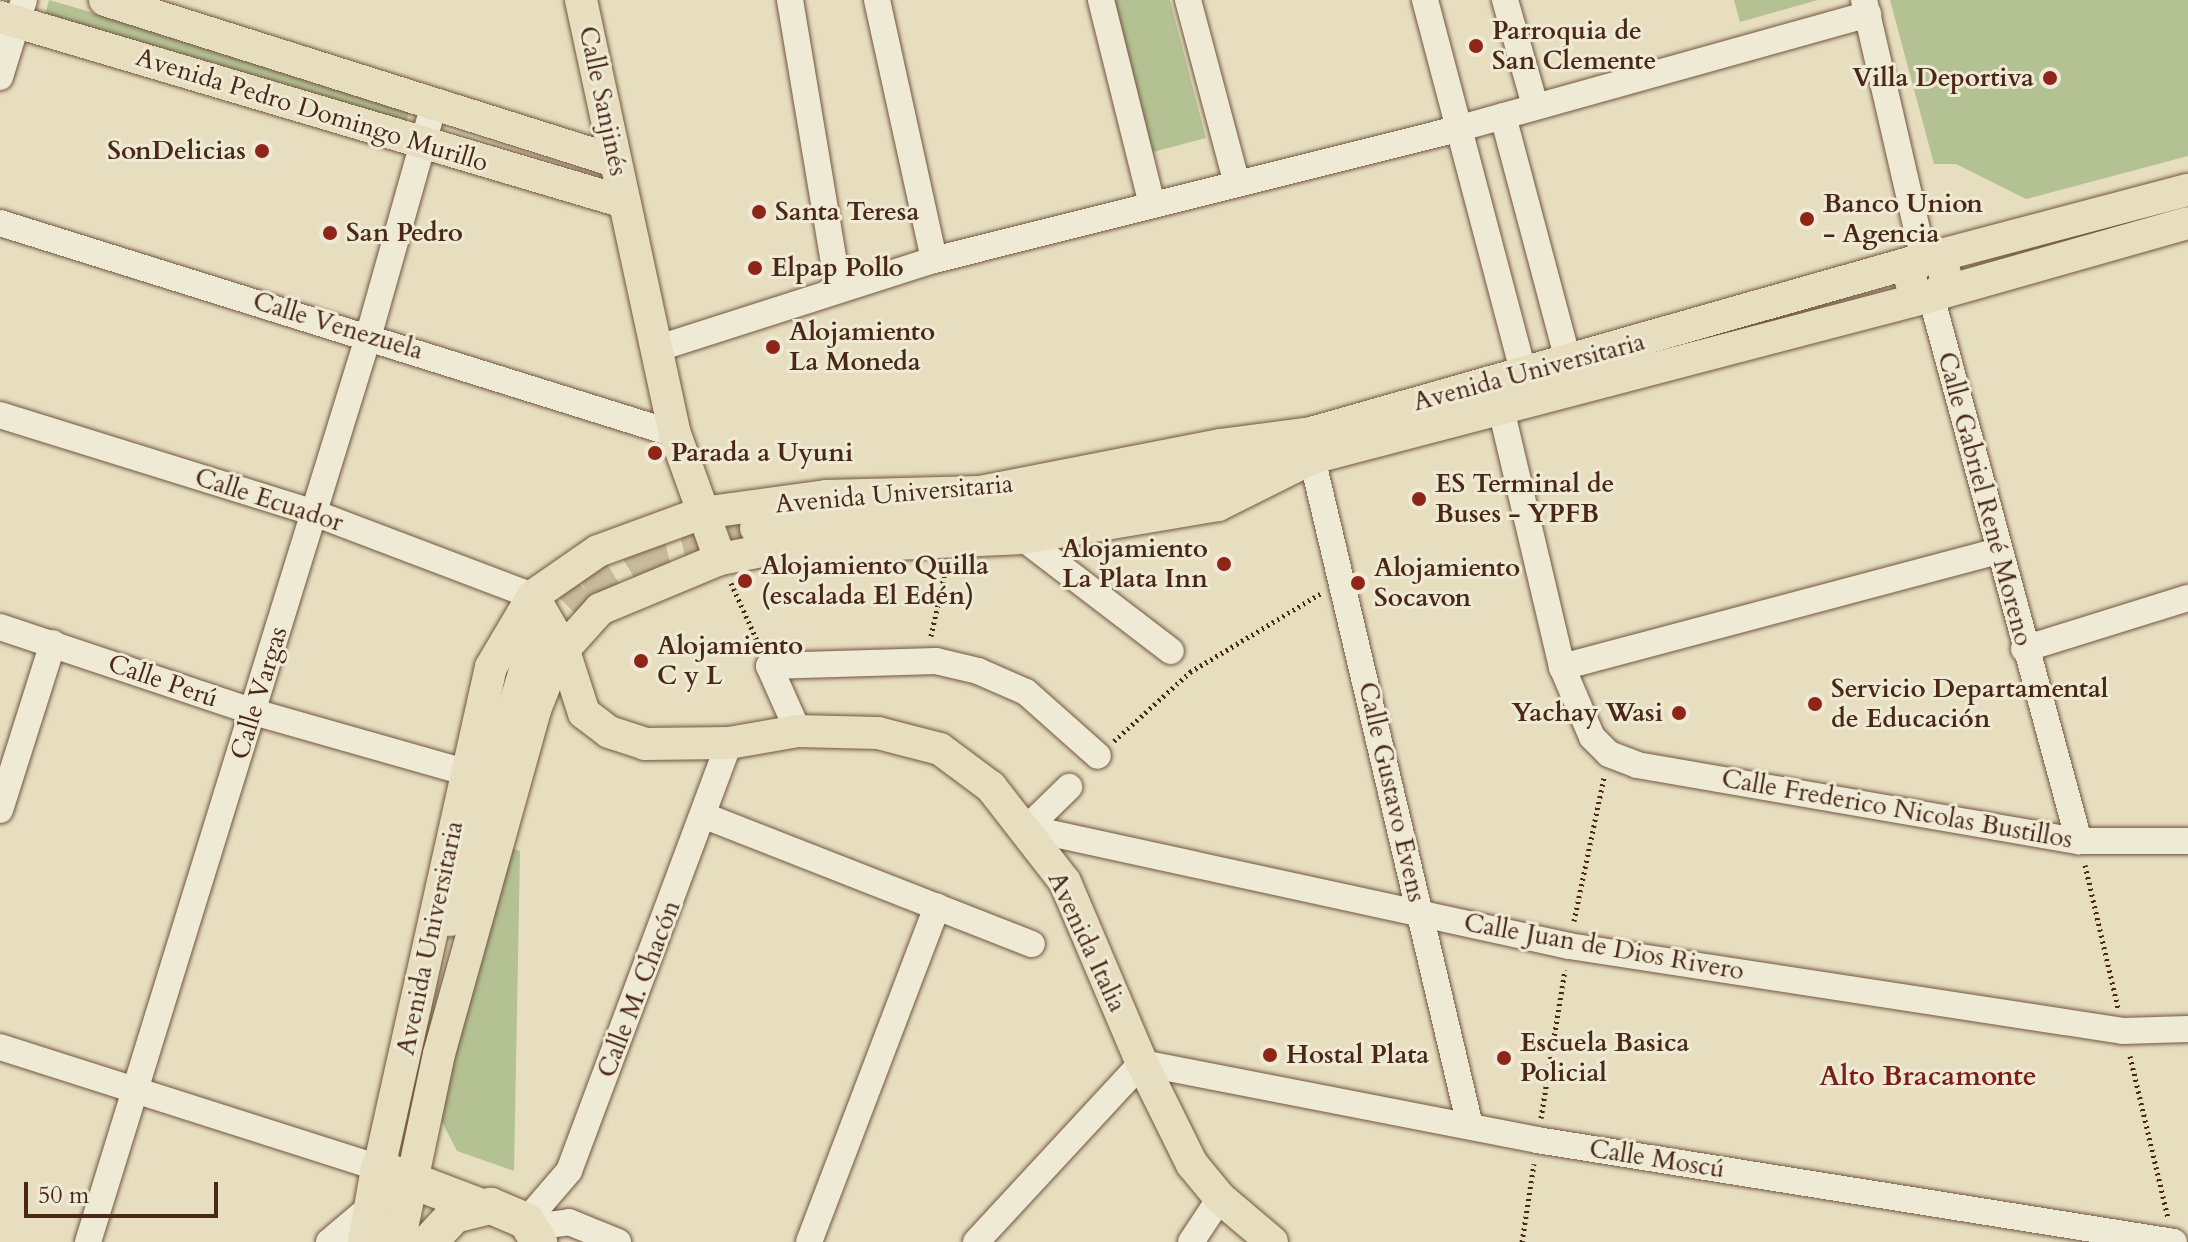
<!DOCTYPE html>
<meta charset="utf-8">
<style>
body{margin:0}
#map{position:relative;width:2188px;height:1242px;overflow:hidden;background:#e7debf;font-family:Cardo,serif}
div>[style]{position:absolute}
.green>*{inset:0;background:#b4c193}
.major-tunnel>*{height:32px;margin-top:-16px;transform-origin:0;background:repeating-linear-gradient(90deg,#c8ba9d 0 32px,transparent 0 48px)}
.path>*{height:5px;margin-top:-2.5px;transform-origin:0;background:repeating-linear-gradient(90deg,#4a2815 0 2px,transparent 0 6px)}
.roads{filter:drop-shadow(0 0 2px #715640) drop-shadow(0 0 2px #715640)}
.minor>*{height:26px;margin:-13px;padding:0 13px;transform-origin:13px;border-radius:13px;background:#efead5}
.major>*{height:32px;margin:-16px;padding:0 16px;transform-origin:16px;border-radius:16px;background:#e7debf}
.highway>*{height:36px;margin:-18px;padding:0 18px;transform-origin:18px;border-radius:18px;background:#e7debf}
.dots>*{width:22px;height:22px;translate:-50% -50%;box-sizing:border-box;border:4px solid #efead5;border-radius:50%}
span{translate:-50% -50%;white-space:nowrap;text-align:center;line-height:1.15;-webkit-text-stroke:6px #efead5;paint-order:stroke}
.poi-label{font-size:26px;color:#4a2815;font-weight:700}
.left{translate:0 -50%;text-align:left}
.right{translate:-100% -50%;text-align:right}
.street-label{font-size:26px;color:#4a2815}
.neighbourhood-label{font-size:28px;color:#7a1f14;font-weight:700}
.scale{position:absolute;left:24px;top:1182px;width:194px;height:36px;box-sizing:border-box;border:4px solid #4a2815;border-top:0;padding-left:10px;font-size:24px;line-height:28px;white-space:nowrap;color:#4a2815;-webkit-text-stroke:6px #efead5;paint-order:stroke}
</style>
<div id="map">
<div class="green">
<i style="clip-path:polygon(49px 0,411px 105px,405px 126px,45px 16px)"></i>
<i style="clip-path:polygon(1113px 0,1170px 0,1206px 138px,1153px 152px)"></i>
<i style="clip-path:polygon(1734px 0,1818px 0,1740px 22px)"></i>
<i style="clip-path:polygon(1890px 0,2188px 0,2188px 156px,2026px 199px,1956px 164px,1934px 164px)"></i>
<i style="clip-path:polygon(507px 846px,520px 851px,514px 1171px,457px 1151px,440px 1118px)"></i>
</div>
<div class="major-tunnel">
<i style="left:534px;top:640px;width:72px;rotate:-45deg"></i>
<i style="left:585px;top:589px;width:60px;rotate:-31.3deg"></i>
<i style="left:636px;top:558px;width:124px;rotate:-14deg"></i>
</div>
<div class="path">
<i style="left:731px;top:583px;width:70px;rotate:65.6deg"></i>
<i style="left:931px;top:636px;width:70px;rotate:-77.6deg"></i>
<i style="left:1114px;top:741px;width:103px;rotate:-42.2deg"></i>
<i style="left:1190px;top:672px;width:152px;rotate:-31deg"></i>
<i style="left:2085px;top:865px;width:147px;rotate:77deg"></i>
<i style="left:1574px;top:921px;width:146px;rotate:-78.2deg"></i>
<i style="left:2130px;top:1056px;width:166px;rotate:76.8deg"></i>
<i style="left:1541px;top:1118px;width:150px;rotate:-80.8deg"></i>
<i style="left:1522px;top:1242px;width:79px;rotate:-81.3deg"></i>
</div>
<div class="roads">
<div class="minor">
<i style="left:790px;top:0;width:291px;rotate:80.5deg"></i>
<i style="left:877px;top:0;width:266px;rotate:77.6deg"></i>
<i style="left:1101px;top:0;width:210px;rotate:76deg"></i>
<i style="left:1188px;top:0;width:187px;rotate:75.1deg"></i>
<i style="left:1425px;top:0;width:404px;rotate:75.2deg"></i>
<i style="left:1505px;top:0;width:109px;rotate:74.1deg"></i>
<i style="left:1864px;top:0;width:266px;rotate:77deg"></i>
<i style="left:0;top:77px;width:81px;rotate:-72.7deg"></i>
<i style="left:1503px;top:116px;width:269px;rotate:75.1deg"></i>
<i style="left:0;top:223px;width:707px;rotate:17.36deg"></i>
<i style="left:1931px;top:296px;width:565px;rotate:74.81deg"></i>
<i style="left:656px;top:349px;width:292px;rotate:-17.8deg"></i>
<i style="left:934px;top:260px;width:539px;rotate:-14.06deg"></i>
<i style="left:1457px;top:129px;width:427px;rotate:-15.6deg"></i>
<i style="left:1497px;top:392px;width:283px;rotate:76.7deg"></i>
<i style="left:1562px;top:667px;width:76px;rotate:66.8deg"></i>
<i style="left:1592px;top:737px;width:24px;rotate:45deg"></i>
<i style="left:1609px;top:754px;width:30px;rotate:21deg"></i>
<i style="left:1637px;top:765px;width:448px;rotate:9.8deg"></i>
<i style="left:2079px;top:841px;width:109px"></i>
<i style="left:0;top:415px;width:329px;rotate:17.3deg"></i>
<i style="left:314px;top:513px;width:234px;rotate:20.8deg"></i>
<i style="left:1312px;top:458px;width:686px;rotate:76.69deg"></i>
<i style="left:1023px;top:538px;width:186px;rotate:37.4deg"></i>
<i style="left:0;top:627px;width:268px;rotate:18.5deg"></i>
<i style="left:254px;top:712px;width:219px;rotate:15.9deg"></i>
<i style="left:2024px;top:649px;width:172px;rotate:-17.3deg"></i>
<i style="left:1562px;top:667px;width:451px;rotate:-14.9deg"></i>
<i style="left:798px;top:731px;width:71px;rotate:-114deg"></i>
<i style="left:769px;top:666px;width:167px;rotate:-1.7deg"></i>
<i style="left:936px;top:661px;width:43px;rotate:13.4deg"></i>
<i style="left:978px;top:671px;width:52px;rotate:23.6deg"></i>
<i style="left:1026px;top:692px;width:96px;rotate:41.6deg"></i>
<i style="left:0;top:810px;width:175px;rotate:-72.4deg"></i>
<i style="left:705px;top:816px;width:351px;rotate:21.4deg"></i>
<i style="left:1027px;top:828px;width:555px;rotate:12.28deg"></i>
<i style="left:1569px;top:946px;width:560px;rotate:8.72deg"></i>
<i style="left:2123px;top:1031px;width:65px;rotate:-1.8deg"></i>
<i style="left:1027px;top:828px;width:59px;rotate:-44.3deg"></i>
<i style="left:0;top:1047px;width:398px;rotate:17.7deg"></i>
<i style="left:526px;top:1221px;width:66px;rotate:-49.3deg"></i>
<i style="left:569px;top:1171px;width:457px;rotate:-69.5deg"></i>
<i style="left:531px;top:1227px;width:38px;rotate:-7deg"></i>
<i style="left:569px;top:1222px;width:53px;rotate:22.2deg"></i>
<i style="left:88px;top:1242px;width:950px;rotate:-72.8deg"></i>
<i style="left:369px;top:334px;width:239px;rotate:-74.2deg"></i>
<i style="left:329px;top:1242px;width:57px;rotate:-40.1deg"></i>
<i style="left:809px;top:1242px;width:359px;rotate:-69.1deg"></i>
<i style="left:976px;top:1242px;width:244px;rotate:-47.2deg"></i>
<i style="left:1142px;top:1063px;width:402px;rotate:11deg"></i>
<i style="left:1537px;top:1140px;width:645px;rotate:9.1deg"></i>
<i style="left:1191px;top:1242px;width:53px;rotate:-56.6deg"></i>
</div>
<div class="major">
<i style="left:105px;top:0;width:535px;rotate:17.52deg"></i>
<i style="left:581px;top:0;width:444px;rotate:77.8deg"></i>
<i style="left:675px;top:434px;width:133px;rotate:70.2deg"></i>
<i style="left:0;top:17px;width:651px;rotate:16.51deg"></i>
<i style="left:1926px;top:259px;width:271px;rotate:-14.8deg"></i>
<i style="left:1937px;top:294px;width:261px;rotate:-15.8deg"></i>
<i style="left:756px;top:528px;width:242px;rotate:-3.1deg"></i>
<i style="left:998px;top:515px;width:290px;rotate:-10.5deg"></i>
<i style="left:533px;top:596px;width:60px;rotate:60deg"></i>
<i style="left:563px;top:648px;width:68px;rotate:72.1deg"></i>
<i style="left:584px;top:713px;width:31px;rotate:37deg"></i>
<i style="left:609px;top:732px;width:38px;rotate:18deg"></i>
<i style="left:645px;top:744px;width:84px;rotate:-0.7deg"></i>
<i style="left:729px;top:743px;width:70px;rotate:-9.9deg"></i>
<i style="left:798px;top:731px;width:80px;rotate:1.4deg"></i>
<i style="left:878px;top:733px;width:64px;rotate:14.5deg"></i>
<i style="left:940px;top:749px;width:64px;rotate:36.7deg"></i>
<i style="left:991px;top:787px;width:120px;rotate:52.1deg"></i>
<i style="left:1065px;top:882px;width:197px;rotate:67deg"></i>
<i style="left:1142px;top:1063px;width:113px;rotate:63.7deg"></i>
<i style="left:1192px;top:1164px;width:44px;rotate:50.5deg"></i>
<i style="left:1220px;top:1198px;width:68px;rotate:40.2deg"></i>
<i style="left:450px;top:920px;width:292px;rotate:-73.3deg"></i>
<i style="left:389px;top:1192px;width:26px;rotate:-113deg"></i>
<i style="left:379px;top:1168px;width:513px;rotate:-77.4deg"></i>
<i style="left:491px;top:667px;width:82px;rotate:-59.4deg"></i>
<i style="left:533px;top:596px;width:79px;rotate:-34.7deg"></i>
<i style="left:598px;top:551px;width:111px;rotate:-20.1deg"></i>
<i style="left:702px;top:513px;width:125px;rotate:-7.8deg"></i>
<i style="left:826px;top:496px;width:154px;rotate:-1.5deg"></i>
<i style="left:980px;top:492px;width:245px;rotate:-11.1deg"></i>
<i style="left:1220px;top:445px;width:92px;rotate:-7.5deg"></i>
<i style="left:1311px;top:433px;width:633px;rotate:-15.86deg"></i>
<i style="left:399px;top:1242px;width:192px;rotate:-78deg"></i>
<i style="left:439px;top:1054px;width:357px;rotate:-74.4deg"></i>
<i style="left:535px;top:710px;width:55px;rotate:-68.6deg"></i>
<i style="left:555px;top:659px;width:67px;rotate:-48deg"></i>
<i style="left:600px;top:609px;width:130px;rotate:-22.6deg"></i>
<i style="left:720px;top:559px;width:48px;rotate:-10.8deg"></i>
<i style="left:767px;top:550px;width:256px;rotate:-2.7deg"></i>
<i style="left:1023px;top:538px;width:198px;rotate:-9.6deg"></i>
<i style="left:1218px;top:505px;width:105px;rotate:-26.6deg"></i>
<i style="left:1312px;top:458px;width:640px;rotate:-14.67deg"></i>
<i style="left:1931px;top:296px;width:13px;rotate:-29deg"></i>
<i style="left:1942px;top:290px;width:13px;rotate:-72deg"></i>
<i style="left:1946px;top:278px;width:12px;rotate:-104deg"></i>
<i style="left:1943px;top:266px;width:12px;rotate:-145deg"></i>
<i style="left:1933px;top:259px;width:13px;rotate:176deg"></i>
<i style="left:1920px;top:260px;width:18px;rotate:128deg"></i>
<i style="left:1909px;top:274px;width:18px;rotate:74deg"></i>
<i style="left:1914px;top:291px;width:13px;rotate:27deg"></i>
</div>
<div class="highway">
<i style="left:366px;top:1242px;width:75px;rotate:-80deg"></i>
<i style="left:379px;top:1168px;width:109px;rotate:20.9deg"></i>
<i style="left:429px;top:1242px;width:37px;rotate:-47deg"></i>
<i style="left:454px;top:1215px;width:38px;rotate:-14deg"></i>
<i style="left:491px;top:1206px;width:38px;rotate:23deg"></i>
<i style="left:526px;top:1221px;width:25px;rotate:58deg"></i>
</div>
</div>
<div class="dots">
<i style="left:1476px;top:46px;background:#8f2418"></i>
<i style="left:2050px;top:78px;background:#8f2418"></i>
<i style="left:262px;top:151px;background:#8f2418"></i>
<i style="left:759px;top:212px;background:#8f2418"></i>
<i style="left:1807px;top:219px;background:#8f2418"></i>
<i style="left:330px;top:233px;background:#8f2418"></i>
<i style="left:755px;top:268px;background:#8f2418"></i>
<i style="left:773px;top:347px;background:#8f2418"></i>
<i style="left:655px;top:453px;background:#8f2418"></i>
<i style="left:1419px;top:499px;background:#8f2418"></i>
<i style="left:1224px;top:564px;background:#8f2418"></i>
<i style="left:745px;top:581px;background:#8f2418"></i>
<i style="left:1358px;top:583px;background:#8f2418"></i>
<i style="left:641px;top:661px;background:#8f2418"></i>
<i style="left:1815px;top:704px;background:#8f2418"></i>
<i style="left:1679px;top:713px;background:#8f2418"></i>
<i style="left:1270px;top:1055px;background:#8f2418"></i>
<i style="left:1504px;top:1058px;background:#8f2418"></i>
</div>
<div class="poi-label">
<span class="left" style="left:1492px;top:46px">Parroquia de<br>San Clemente</span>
<span class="right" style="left:2034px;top:78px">Villa Deportiva</span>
<span class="right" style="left:246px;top:151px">SonDelicias</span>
<span class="left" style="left:1823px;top:219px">Banco Union<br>- Agencia</span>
<span class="left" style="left:775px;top:212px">Santa Teresa</span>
<span class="left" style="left:346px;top:233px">San Pedro</span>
<span class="left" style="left:771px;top:268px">Elpap Pollo</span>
<span class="left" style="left:789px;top:347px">Alojamiento<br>La Moneda</span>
<span class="left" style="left:671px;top:453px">Parada a Uyuni</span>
<span class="left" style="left:1435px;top:499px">ES Terminal de<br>Buses - YPFB</span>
<span class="right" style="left:1208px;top:564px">Alojamiento<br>La Plata Inn</span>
<span class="left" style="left:761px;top:581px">Alojamiento Quilla<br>(escalada El Edén)</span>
<span class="left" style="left:1374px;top:583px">Alojamiento<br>Socavon</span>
<span class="left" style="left:657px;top:661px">Alojamiento<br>C y L</span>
<span class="left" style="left:1831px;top:704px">Servicio Departamental<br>de Educación</span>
<span class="right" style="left:1663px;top:713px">Yachay Wasi</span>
<span class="left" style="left:1520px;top:1058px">Escuela Basica<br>Policial</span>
<span class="left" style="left:1286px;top:1055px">Hostal Plata</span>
</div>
<div class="street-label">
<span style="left:603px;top:101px;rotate:78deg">Calle Sanjinés</span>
<span style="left:312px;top:110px;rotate:17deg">Avenida Pedro Domingo Murillo</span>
<span style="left:338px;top:326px;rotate:17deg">Calle Venezuela</span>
<span style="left:1529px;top:372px;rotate:-15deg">Avenida Universitaria</span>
<span style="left:894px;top:494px;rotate:-5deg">Avenida Universitaria</span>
<span style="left:1985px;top:499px;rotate:75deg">Calle Gabriel René Moreno</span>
<span style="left:269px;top:500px;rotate:18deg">Calle Ecuador</span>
<span style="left:163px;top:681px;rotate:19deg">Calle Perú</span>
<span style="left:259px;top:693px;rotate:-73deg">Calle Vargas</span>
<span style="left:1392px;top:792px;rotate:77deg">Calle Gustavo Evens</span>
<span style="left:1897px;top:809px;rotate:10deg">Calle Frederico Nicolas Bustillos</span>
<span style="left:430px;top:938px;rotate:-78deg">Avenida Universitaria</span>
<span style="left:1087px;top:942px;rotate:65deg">Avenida Italia</span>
<span style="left:1604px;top:947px;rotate:10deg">Calle Juan de Dios Rivero</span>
<span style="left:639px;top:989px;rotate:-69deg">Calle M. Chacón</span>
<span style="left:1657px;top:1159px;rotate:9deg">Calle Moscú</span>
</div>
<div class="neighbourhood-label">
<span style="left:1928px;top:1076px">Alto Bracamonte</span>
</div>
<div class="scale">50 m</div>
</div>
